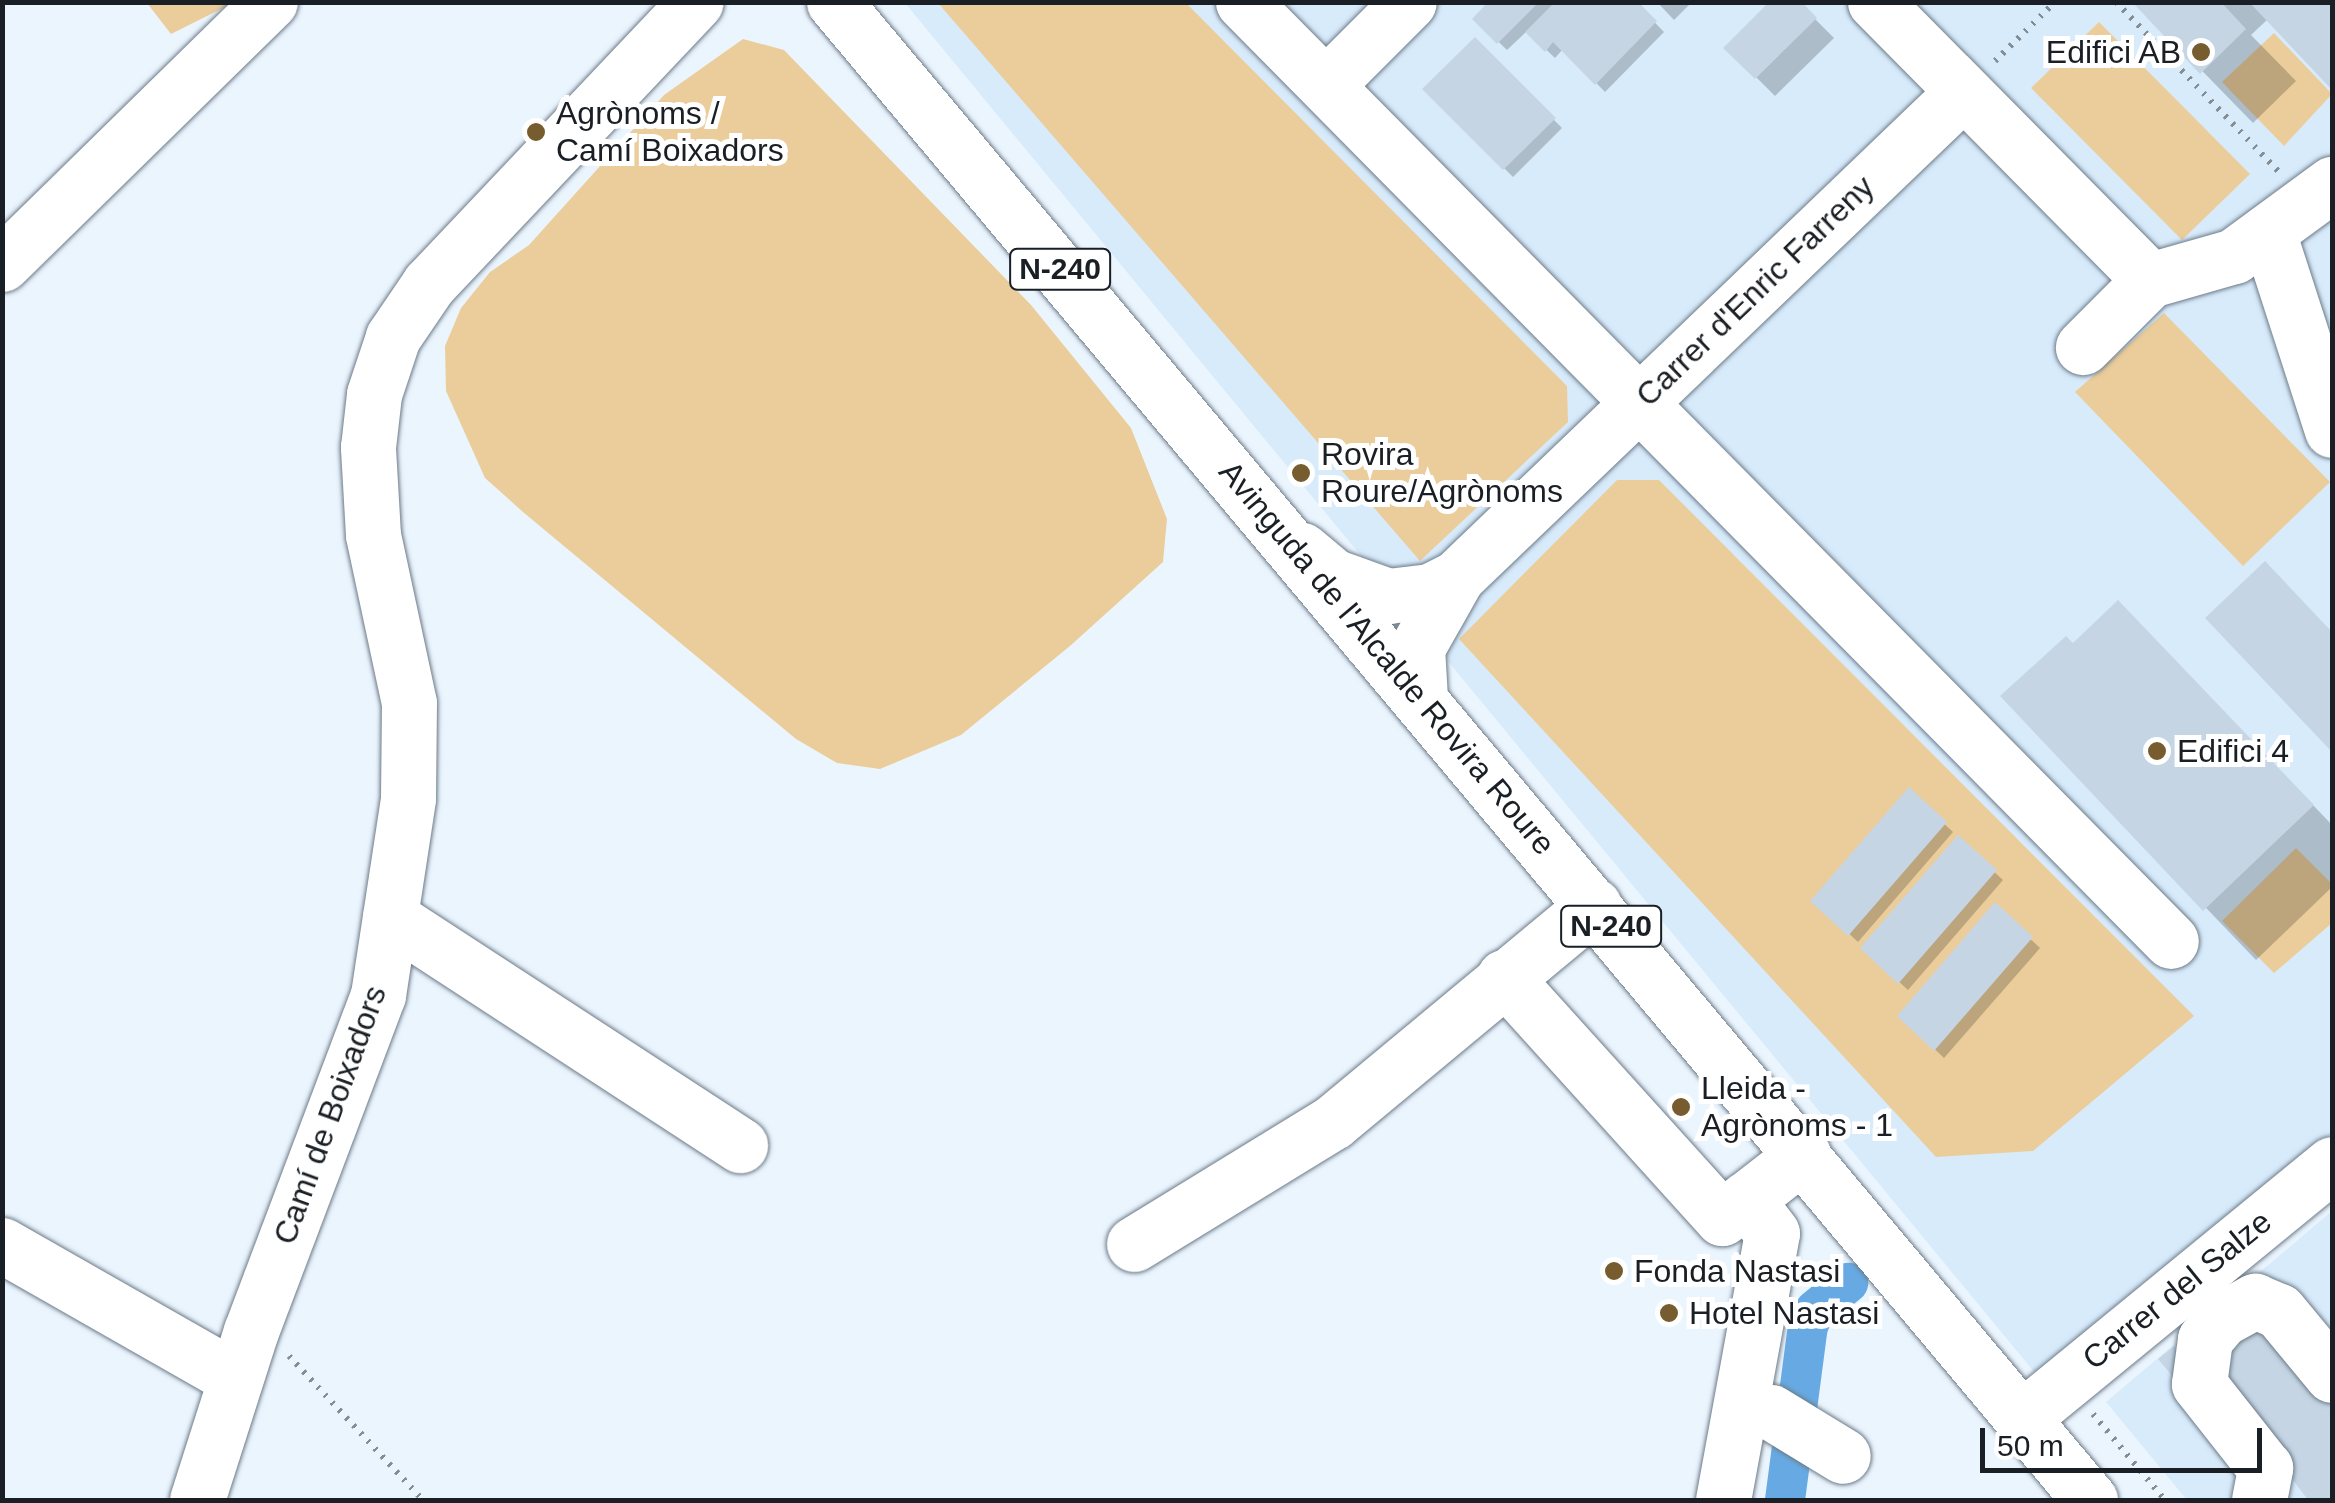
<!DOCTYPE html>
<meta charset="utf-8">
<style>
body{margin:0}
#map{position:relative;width:2335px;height:1503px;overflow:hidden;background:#ebf5fe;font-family:Helvetica,sans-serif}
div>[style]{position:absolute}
.built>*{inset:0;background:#d8ebfb}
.green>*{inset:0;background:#ebcd9b}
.shadow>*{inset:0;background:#0003}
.canal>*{height:40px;margin:-20px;padding:0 20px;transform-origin:20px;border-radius:20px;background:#67aae3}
.building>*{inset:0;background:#c5d5e4}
.path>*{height:6px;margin-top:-3px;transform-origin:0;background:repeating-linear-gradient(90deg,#858d94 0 2.5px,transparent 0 10.5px)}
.roads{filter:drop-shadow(0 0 2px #6c7b88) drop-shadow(0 0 2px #6c7b88)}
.minor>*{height:55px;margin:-27.5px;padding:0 27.5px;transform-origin:27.5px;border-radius:27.5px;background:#fff}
.major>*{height:55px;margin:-27.5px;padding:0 27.5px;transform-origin:27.5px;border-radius:27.5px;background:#fff}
.dots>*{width:28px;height:28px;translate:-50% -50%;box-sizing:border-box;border:5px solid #fff;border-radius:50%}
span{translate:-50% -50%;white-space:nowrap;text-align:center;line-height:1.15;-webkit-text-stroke:10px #fff;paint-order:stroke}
.shield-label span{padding:2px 8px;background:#fff;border:2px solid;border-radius:8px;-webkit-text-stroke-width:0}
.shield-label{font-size:30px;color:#191f24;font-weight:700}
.poi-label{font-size:32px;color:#191f24}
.right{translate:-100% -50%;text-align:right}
.left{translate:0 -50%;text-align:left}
.street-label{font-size:32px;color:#191f24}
.frame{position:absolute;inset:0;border:5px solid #191f24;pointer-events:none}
.scale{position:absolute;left:1980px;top:1428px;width:282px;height:45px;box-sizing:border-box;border:5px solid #191f24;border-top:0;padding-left:12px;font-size:30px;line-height:35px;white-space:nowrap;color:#191f24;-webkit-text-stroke:8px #fff;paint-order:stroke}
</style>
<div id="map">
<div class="built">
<i style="clip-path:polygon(905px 3px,2332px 3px,2332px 1133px,2040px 1379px)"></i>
<i style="clip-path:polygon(2332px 1211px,2332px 1500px,2187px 1500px,2106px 1402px)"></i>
</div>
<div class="green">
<i style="clip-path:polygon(147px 3px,233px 3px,171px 34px)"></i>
<i style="clip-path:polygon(938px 3px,1186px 3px,1567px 386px,1568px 422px,1420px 561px)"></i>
<i style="clip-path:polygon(2099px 22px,2250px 174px,2182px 240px,2031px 88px)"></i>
<i style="clip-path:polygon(2274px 33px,2332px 94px,2284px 146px,2222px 82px)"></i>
<i style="clip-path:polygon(743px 39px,784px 50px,1031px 305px,1131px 428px,1167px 519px,1163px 562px,1070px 646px,961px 735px,880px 769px,837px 763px,796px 739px,523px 512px,485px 478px,446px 391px,445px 346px,461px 308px,490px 272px,529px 245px,664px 95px)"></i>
<i style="clip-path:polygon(2164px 313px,2330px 482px,2243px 566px,2075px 392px)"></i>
<i style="clip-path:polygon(1617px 480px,1659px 480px,2194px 1016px,2033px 1151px,1936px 1157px,1459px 639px)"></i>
<i style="clip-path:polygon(2296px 848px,2332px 884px,2332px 923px,2274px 973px,2222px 921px)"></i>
</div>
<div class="shadow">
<i style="clip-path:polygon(1492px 2px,1635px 2px,1664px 32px,1605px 92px,1563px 49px,1555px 58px,1527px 31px,1507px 50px,1475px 19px)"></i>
<i style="clip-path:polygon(1657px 2px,1692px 2px,1674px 20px)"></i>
<i style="clip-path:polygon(1798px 2px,1834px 38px,1775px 96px,1727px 48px)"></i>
<i style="clip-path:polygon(2135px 2px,2332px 2px,2332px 86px,2268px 19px,2251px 35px,2296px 81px,2253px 123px)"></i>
<i style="clip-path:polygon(1475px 41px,1562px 128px,1513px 177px,1426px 89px)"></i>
<i style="clip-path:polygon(2292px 592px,2332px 635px,2332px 748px,2208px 618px)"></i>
<i style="clip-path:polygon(2073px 647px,2169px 654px,2332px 825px,2332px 887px,2256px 960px,2004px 697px)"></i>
<i style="clip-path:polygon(1909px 791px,1953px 832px,1858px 942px,1813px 900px)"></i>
<i style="clip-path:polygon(1958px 839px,2003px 880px,1908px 990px,1863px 948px)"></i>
<i style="clip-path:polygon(1995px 906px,2040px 948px,1944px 1058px,1900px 1016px)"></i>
<i style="clip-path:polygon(2332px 1383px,2332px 1500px,2311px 1500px,2278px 1461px)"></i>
</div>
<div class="canal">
<i style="left:1785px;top:1500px;width:176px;rotate:-82.5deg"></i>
<i style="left:1808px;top:1326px;width:17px;rotate:-66deg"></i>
<i style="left:1815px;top:1310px;width:43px;rotate:-39.3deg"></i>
</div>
<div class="building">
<i style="clip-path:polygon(1488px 2px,1539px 2px,1497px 44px,1472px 19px)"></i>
<i style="clip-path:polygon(1555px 2px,1638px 2px,1657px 21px,1595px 85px,1553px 42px,1545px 52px,1525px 32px)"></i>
<i style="clip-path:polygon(1769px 2px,1802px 2px,1817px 18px,1755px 79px,1723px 48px)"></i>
<i style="clip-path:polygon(2132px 2px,2221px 2px,2246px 29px,2200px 74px)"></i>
<i style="clip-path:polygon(2249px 2px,2332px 2px,2332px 90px)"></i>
<i style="clip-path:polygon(1475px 37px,1556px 118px,1503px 170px,1422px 89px)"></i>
<i style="clip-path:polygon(2265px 561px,2332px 632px,2332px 752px,2205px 618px)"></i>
<i style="clip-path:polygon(2118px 600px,2314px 805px,2203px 911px,2000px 696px,2066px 636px,2073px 643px)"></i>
<i style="clip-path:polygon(1909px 787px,1947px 822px,1848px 936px,1810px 901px)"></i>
<i style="clip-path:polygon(1958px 835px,1997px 870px,1898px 984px,1860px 948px)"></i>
<i style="clip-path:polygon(1995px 902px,2033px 937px,1934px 1051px,1897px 1016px)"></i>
<i style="clip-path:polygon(2255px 1317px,2332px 1385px,2332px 1496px,2327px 1500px,2308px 1500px,2213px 1373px)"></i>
<i style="clip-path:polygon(2174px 1346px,2179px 1352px,2180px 1385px,2158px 1359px)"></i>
</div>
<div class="path">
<i style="left:2116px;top:2px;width:234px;rotate:46.2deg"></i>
<i style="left:1995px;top:61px;width:84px;rotate:-44.5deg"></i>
<i style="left:289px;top:1356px;width:197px;rotate:47.1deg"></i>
<i style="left:2093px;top:1414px;width:112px;rotate:50.1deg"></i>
</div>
<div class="roads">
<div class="minor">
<i style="left:1243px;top:2px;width:1320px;rotate:45.34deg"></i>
<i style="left:1875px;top:2px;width:391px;rotate:45.3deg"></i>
<i style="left:2150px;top:280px;width:95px;rotate:135deg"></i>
<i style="left:1326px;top:85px;width:117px;rotate:-45deg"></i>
<i style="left:2268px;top:232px;width:208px;rotate:72.1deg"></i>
<i style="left:2px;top:264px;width:375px;rotate:-44.4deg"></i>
<i style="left:2150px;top:280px;width:87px;rotate:-15.9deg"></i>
<i style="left:2234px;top:256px;width:122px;rotate:-36.3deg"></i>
<i style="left:1302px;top:550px;width:40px;rotate:40deg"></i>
<i style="left:1333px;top:576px;width:59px;rotate:20deg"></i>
<i style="left:1388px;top:596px;width:42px;rotate:-6.8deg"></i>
<i style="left:1430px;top:591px;width:30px;rotate:-27deg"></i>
<i style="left:1420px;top:698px;width:50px;rotate:-93.4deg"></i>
<i style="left:1417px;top:648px;width:81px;rotate:-60.6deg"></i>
<i style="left:1457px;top:577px;width:701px;rotate:-43.79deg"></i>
<i style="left:390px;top:917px;width:418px;rotate:33.1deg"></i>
<i style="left:1504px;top:977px;width:325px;rotate:47.9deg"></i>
<i style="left:1722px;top:1218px;width:103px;rotate:-37.9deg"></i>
<i style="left:1134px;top:1244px;width:233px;rotate:-31.5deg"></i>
<i style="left:1333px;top:1122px;width:339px;rotate:-39.7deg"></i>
<i style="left:2px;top:1245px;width:268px;rotate:29.7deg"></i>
<i style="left:1771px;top:1412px;width:84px;rotate:31.4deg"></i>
<i style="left:2023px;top:1417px;width:399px;rotate:-39.3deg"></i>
<i style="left:197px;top:1500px;width:177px;rotate:-72.3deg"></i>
<i style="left:251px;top:1331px;width:359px;rotate:-69.3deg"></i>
<i style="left:378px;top:995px;width:199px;rotate:-81.3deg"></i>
<i style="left:408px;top:798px;width:95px;rotate:-89.4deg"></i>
<i style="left:409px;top:703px;width:172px;rotate:-102.1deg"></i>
<i style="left:373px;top:535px;width:88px;rotate:-93.3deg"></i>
<i style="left:368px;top:447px;width:53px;rotate:-83.5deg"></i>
<i style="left:374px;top:394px;width:60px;rotate:-71.6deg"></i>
<i style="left:393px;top:337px;width:64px;rotate:-55.8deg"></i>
<i style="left:429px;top:284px;width:388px;rotate:-46.6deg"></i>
<i style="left:1723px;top:1500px;width:271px;rotate:-79.6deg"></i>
<i style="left:1772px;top:1233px;width:43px;rotate:-127.4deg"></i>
<i style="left:2259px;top:1500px;width:33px;rotate:-79deg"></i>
<i style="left:2265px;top:1468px;width:107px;rotate:-128.2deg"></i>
<i style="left:2199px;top:1384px;width:45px;rotate:-82.4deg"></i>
<i style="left:2205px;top:1339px;width:26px;rotate:-50deg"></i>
<i style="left:2222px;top:1319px;width:38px;rotate:-29deg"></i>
<i style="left:2255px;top:1301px;width:26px;rotate:23deg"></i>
<i style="left:2279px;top:1311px;width:83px;rotate:50.4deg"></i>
</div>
<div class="major">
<i style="left:834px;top:2px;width:1955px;rotate:50.02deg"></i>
</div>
</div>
<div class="dots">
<i style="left:2201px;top:52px;background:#765c2e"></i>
<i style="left:536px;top:132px;background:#765c2e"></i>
<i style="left:1301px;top:473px;background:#765c2e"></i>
<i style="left:2157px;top:751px;background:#765c2e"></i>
<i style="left:1681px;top:1107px;background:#765c2e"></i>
<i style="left:1614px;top:1271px;background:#765c2e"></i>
<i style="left:1669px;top:1313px;background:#765c2e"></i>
</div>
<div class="shield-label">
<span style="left:1060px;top:269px">N-240</span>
<span style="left:1611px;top:926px">N-240</span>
</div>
<div class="poi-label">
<span class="right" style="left:2181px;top:52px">Edifici AB</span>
<span class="left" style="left:556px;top:132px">Agrònoms /<br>Camí Boixadors</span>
<span class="left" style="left:1321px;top:473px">Rovira<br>Roure/Agrònoms</span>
<span class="left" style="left:2177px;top:751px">Edifici 4</span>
<span class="left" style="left:1701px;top:1107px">Lleida -<br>Agrònoms - 1</span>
<span class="left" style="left:1634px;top:1271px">Fonda Nastasi</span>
<span class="left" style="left:1689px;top:1313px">Hotel Nastasi</span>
</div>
<div class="street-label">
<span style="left:1755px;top:291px;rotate:-44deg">Carrer d'Enric Farreny</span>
<span style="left:1387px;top:658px;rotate:50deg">Avinguda de l'Alcalde Rovira Roure</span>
<span style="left:330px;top:1115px;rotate:-70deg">Camí de Boixadors</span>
<span style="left:2177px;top:1290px;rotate:-39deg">Carrer del Salze</span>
</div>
<div class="frame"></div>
<div class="scale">50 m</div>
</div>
